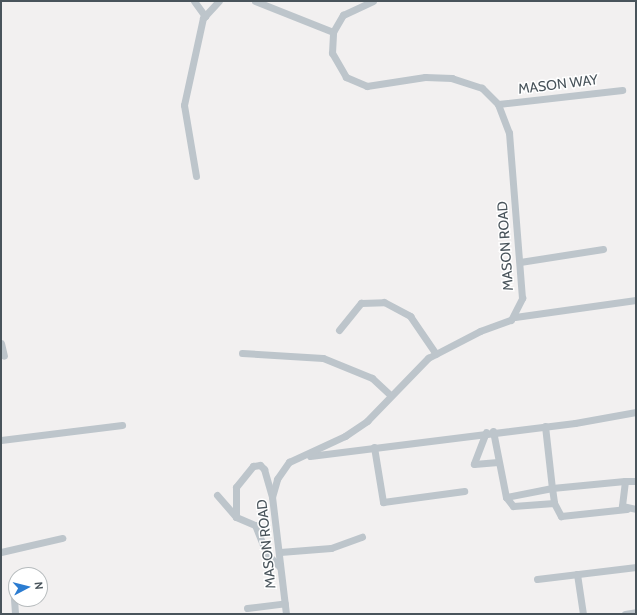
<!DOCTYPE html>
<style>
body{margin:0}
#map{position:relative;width:637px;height:615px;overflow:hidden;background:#f2f0f0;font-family:Cabin,sans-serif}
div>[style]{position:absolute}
.minor>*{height:7px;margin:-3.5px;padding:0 3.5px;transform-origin:3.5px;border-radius:3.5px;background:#bdc5cb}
span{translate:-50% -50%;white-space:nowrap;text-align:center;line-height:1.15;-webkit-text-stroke:3px #fff;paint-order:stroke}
.street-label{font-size:14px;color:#49545b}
.frame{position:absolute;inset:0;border:2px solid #49545b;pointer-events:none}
.north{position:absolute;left:8px;top:567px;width:40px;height:40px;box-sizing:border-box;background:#fff;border:1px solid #b6bbbd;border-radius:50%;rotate:83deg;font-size:11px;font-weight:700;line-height:16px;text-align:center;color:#49545b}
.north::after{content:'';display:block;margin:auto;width:14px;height:18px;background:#2b7cd1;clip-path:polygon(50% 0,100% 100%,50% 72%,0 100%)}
</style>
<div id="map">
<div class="minor">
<i style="left:194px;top:1px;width:19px;rotate:54deg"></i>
<i style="left:255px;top:1px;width:84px;rotate:21.7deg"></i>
<i style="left:498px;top:104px;width:125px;rotate:-6.4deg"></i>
<i style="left:196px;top:176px;width:72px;rotate:-99.6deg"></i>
<i style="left:184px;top:105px;width:89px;rotate:-77.7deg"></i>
<i style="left:203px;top:18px;width:23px;rotate:-47deg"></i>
<i style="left:520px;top:262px;width:84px;rotate:-8.9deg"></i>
<i style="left:515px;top:317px;width:122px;rotate:-8deg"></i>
<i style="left:339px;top:330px;width:35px;rotate:-51deg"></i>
<i style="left:361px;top:303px;width:23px;rotate:-2deg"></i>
<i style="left:384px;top:302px;width:30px;rotate:28deg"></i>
<i style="left:410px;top:316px;width:46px;rotate:55.6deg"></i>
<i style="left:1px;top:343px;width:13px;rotate:77deg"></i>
<i style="left:242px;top:353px;width:81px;rotate:3.5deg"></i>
<i style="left:323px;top:358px;width:53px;rotate:22.2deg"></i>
<i style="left:372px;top:378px;width:25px;rotate:43deg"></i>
<i style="left:545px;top:426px;width:62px;rotate:83.6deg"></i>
<i style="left:552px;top:488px;width:73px;rotate:-5.5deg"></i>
<i style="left:625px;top:481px;width:25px;rotate:97deg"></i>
<i style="left:622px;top:506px;width:14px;rotate:12deg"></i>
<i style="left:493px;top:431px;width:67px;rotate:78.9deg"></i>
<i style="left:486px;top:432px;width:34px;rotate:111deg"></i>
<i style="left:474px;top:464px;width:24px;rotate:-5deg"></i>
<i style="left:1px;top:440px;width:122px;rotate:-7.1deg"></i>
<i style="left:374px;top:447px;width:56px;rotate:80.7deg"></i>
<i style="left:383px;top:502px;width:82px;rotate:-7.7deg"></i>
<i style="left:310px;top:456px;width:267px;rotate:-7.1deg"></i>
<i style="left:575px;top:423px;width:62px;rotate:-10.2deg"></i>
<i style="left:625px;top:481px;width:11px"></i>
<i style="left:552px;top:488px;width:15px;rotate:82deg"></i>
<i style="left:554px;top:503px;width:41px;rotate:175.8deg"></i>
<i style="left:513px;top:506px;width:11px;rotate:-128deg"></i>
<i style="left:506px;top:497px;width:47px;rotate:-11.1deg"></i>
<i style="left:217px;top:495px;width:29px;rotate:49deg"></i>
<i style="left:236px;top:517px;width:21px;rotate:23deg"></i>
<i style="left:255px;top:525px;width:31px;rotate:68deg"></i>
<i style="left:267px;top:554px;width:18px;rotate:45deg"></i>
<i style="left:554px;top:503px;width:15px;rotate:62deg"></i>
<i style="left:561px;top:516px;width:66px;rotate:-6.1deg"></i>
<i style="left:236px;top:517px;width:30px;rotate:-90deg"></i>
<i style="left:236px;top:487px;width:27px;rotate:-51deg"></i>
<i style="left:253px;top:466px;width:7px;rotate:-8deg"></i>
<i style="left:260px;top:465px;width:6px;rotate:45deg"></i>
<i style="left:264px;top:469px;width:29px;rotate:74deg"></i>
<i style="left:1px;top:552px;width:63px;rotate:-12.9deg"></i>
<i style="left:280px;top:552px;width:51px;rotate:-4.5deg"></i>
<i style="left:331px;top:548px;width:33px;rotate:-20deg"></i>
<i style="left:577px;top:574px;width:40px;rotate:81.5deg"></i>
<i style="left:537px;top:579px;width:100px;rotate:-6.9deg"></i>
<i style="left:14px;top:599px;width:15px;rotate:86deg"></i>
<i style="left:247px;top:608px;width:38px;rotate:-7deg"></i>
<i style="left:286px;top:614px;width:118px;rotate:-96.8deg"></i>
<i style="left:272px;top:497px;width:19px;rotate:-74deg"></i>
<i style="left:277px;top:479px;width:21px;rotate:-55deg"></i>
<i style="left:289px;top:462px;width:62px;rotate:-24.9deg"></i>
<i style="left:345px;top:436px;width:27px;rotate:-34deg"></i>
<i style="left:367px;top:421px;width:88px;rotate:-45.9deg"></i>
<i style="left:428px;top:358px;width:59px;rotate:-27.4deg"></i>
<i style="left:480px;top:331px;width:33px;rotate:-20deg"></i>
<i style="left:511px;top:320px;width:25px;rotate:-63deg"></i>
<i style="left:522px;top:298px;width:166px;rotate:-94.5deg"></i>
<i style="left:509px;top:133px;width:31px;rotate:-111deg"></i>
<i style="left:498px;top:104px;width:23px;rotate:-135deg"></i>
<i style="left:482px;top:88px;width:32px;rotate:-162deg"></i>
<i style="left:452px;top:78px;width:27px;rotate:-178deg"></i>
<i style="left:425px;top:77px;width:59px;rotate:171.2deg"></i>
<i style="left:367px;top:86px;width:23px;rotate:-157deg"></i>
<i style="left:346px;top:77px;width:28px;rotate:-120deg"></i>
<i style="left:332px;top:53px;width:21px;rotate:-87deg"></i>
<i style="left:333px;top:32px;width:20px;rotate:-60deg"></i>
<i style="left:343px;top:15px;width:33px;rotate:-25deg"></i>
<i style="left:625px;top:614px;width:11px;rotate:-10deg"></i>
</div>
<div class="street-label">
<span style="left:558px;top:84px;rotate:-7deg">MASON WAY</span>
<span style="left:505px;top:246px;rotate:-94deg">MASON ROAD</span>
<span style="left:266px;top:544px;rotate:-96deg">MASON ROAD</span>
</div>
<div class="frame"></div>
<div class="north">N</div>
</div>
